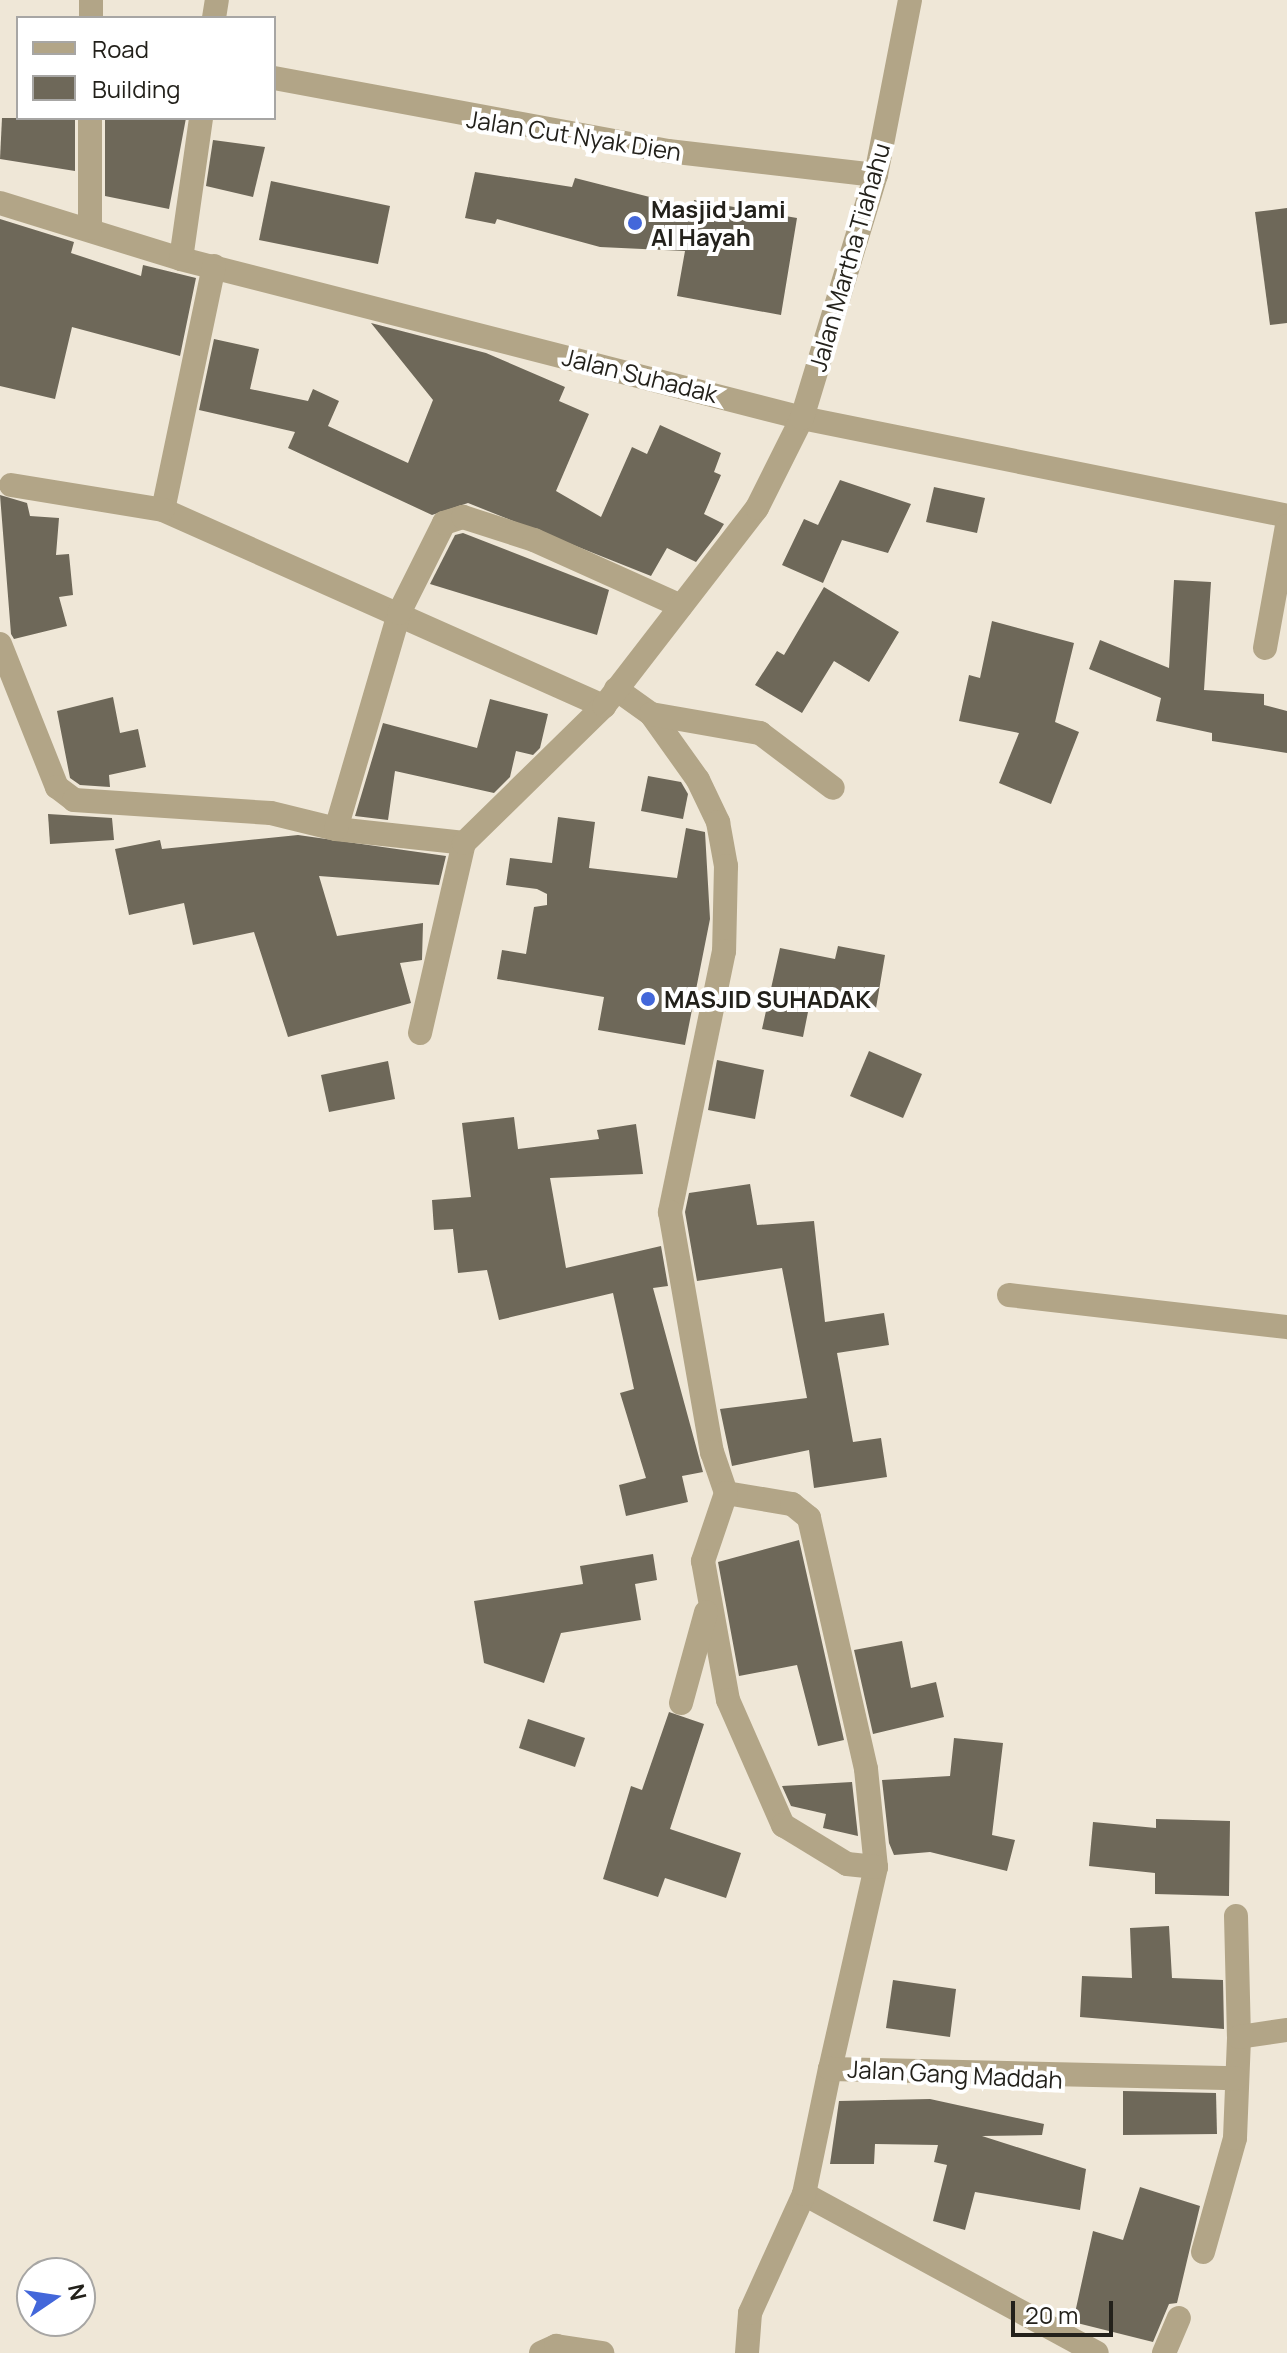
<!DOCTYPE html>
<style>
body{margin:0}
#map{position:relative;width:1287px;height:2353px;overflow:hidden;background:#efe7d7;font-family:Manrope,sans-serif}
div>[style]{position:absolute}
.building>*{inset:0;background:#6e6859}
.minor>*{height:24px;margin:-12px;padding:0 12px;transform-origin:12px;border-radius:12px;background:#b2a587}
.dots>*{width:22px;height:22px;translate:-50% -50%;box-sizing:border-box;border:4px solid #fff;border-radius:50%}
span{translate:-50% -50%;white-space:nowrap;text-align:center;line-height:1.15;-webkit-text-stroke:8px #fff;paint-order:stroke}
.street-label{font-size:24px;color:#23211b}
.poi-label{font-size:24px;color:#23211b;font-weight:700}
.left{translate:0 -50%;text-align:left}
.legend{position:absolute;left:16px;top:16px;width:260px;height:104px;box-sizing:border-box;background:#fff;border:2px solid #a7a6a4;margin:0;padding:10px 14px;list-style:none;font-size:24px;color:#23211b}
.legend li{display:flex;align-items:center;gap:16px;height:40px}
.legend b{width:40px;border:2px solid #a7a6a4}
.north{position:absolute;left:16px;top:2257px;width:80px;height:80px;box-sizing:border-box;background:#fff;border:2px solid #a7a6a4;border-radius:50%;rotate:77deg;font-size:22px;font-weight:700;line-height:32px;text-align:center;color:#23211b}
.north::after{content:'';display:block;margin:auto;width:28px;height:36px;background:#4367da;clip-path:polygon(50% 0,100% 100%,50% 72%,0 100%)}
.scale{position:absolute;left:1011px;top:2301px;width:102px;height:36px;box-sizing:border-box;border:4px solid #23211b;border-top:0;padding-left:10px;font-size:24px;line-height:28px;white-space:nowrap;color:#23211b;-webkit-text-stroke:6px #fff;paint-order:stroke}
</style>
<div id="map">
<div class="building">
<i style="clip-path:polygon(2px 118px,75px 118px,75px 171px,0 159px)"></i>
<i style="clip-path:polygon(105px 118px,186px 118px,169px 209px,105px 196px)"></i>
<i style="clip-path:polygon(213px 140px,265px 147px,253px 197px,206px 186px)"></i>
<i style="clip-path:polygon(475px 172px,572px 187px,575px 178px,693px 208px,694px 200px,797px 218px,781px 315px,677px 296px,685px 251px,600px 247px,497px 219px,495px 224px,465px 218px)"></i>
<i style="clip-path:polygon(271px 181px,390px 206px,378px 264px,259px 240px)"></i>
<i style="clip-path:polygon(1287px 208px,1287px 323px,1270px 325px,1255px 212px)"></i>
<i style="clip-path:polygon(0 219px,74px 242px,71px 253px,141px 276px,143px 265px,196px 278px,180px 356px,72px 327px,55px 399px,0 386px)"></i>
<i style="clip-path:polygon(371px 323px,486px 353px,565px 387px,559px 401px,589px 414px,556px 491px,601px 517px,632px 447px,647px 454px,660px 425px,721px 453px,714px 472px,721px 475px,704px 514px,724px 524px,719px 532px,696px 562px,667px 548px,651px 576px,468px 503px,432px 515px,288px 448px,295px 432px,199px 410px,214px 339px,259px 349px,250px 389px,308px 401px,313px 389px,339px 401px,328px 426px,408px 463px,433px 400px)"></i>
<i style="clip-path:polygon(840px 480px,911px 504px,888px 553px,842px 540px,823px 583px,782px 565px,804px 519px,818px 525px)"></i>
<i style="clip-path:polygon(934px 487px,985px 498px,977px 533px,926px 522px)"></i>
<i style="clip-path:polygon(0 495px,27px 503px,30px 516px,59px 518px,56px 555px,69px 554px,73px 595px,59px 597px,67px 626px,14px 639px,11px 634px)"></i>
<i style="clip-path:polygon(463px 533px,609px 590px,597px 635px,430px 584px,455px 535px)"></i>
<i style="clip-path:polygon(1174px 580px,1211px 582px,1204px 690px,1264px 694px,1264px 705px,1287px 711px,1287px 753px,1212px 741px,1212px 733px,1156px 721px,1161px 698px,1089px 669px,1100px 640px,1169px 668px)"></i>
<i style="clip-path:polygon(824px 587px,899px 632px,869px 682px,834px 661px,802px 713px,755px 685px,777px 651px,784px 655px)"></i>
<i style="clip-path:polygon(992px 621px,1074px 643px,1055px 722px,1079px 732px,1051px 804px,999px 783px,1019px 733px,959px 721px,969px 675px,980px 678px)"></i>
<i style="clip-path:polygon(113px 697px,120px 733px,138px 729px,146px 767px,109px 775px,110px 787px,80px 785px,70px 778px,57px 711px)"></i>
<i style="clip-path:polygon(490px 699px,548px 714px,540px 748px,533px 755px,516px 751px,510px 777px,494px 793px,395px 771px,388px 820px,355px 816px,383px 723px,477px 748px)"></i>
<i style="clip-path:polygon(648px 776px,681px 782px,688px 794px,683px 819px,641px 811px)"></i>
<i style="clip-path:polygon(48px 814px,112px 818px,114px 840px,50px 844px)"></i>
<i style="clip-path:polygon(558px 817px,595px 822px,589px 868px,677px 878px,686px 828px,705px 832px,710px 919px,685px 1045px,598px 1030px,604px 997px,497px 979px,502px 950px,526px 954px,534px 907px,547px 905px,547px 894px,537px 889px,506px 885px,510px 858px,552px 863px)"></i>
<i style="clip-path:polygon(298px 835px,446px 856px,439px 885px,319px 876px,337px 936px,423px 923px,422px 960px,400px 963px,411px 1003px,288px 1037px,254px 932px,193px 945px,184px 903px,129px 915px,115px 849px,160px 840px,162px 849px)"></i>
<i style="clip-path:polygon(838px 946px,885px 955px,876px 1008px,811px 997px,803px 1037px,762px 1029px,780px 948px,835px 959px)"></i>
<i style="clip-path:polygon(869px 1051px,922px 1074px,903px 1118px,850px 1096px)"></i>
<i style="clip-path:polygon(717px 1060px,764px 1070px,755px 1119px,708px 1110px)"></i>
<i style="clip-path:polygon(388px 1061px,395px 1099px,329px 1112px,321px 1075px)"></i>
<i style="clip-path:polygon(514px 1117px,518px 1149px,599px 1139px,597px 1130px,636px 1124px,643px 1174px,550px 1178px,566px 1268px,661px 1246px,668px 1286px,653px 1288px,703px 1472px,682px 1476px,688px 1502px,626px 1516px,619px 1485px,646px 1478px,620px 1393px,634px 1389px,613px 1293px,499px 1320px,487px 1270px,458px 1273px,453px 1229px,434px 1230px,432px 1200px,471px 1197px,462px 1123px)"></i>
<i style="clip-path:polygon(750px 1184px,757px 1225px,814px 1221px,825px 1322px,884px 1313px,889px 1345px,837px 1353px,853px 1442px,881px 1438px,887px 1477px,814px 1488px,809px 1450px,732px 1466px,720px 1409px,807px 1398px,782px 1268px,697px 1281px,685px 1212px,689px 1193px)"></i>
<i style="clip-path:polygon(799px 1540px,844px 1740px,818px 1746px,797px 1665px,739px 1676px,718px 1562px)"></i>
<i style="clip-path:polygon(653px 1554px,657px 1580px,635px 1584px,641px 1620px,561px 1633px,544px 1683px,484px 1663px,474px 1601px,583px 1584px,580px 1566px)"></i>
<i style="clip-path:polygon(902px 1641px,911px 1688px,936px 1682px,944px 1717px,873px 1734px,854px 1650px)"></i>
<i style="clip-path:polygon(669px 1712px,704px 1724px,670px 1829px,741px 1853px,726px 1898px,665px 1878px,658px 1897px,603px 1879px,631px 1786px,642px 1790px)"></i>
<i style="clip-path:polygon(528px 1719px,585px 1738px,575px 1767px,519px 1748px)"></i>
<i style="clip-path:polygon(954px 1738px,1003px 1743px,992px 1835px,1015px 1840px,1007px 1871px,930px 1852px,894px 1855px,889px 1843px,882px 1780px,950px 1776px)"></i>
<i style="clip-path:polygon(852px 1782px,858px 1836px,823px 1828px,826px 1814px,791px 1806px,782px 1786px)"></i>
<i style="clip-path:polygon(1156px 1819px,1230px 1821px,1229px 1896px,1155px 1894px,1155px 1873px,1089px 1866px,1093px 1822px,1156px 1828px)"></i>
<i style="clip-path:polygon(1169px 1926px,1172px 1978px,1223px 1980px,1224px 2029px,1080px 2017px,1082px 1976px,1132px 1978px,1130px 1928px)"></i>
<i style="clip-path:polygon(893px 1980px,956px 1989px,950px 2037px,886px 2028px)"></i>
<i style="clip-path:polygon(1123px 2091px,1216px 2093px,1217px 2134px,1123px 2135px)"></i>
<i style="clip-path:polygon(930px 2099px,1044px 2124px,1042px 2135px,982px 2136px,1086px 2169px,1080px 2210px,975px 2192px,965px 2230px,933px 2221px,947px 2165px,934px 2162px,938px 2145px,875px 2144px,874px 2164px,830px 2164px,839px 2101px)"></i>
<i style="clip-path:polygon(1140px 2187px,1200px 2206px,1177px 2303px,1169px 2304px,1153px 2342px,1073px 2322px,1093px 2231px,1123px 2240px)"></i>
</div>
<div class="minor">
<i style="left:91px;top:18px;width:18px;rotate:-90deg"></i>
<i style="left:214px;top:18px;width:18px;rotate:-81deg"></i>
<i style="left:274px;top:78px;width:401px;rotate:10.5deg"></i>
<i style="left:668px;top:151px;width:209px;rotate:6.6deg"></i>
<i style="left:0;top:203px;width:189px;rotate:17.2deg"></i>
<i style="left:181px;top:259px;width:641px;rotate:14.36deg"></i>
<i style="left:802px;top:418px;width:495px;rotate:11.4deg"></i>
<i style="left:90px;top:228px;width:110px;rotate:-90deg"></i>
<i style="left:181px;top:259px;width:142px;rotate:-81.9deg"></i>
<i style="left:214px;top:266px;width:249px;rotate:101.8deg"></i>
<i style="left:163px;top:510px;width:483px;rotate:24deg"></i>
<i style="left:11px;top:485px;width:154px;rotate:9.3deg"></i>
<i style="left:0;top:644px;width:154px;rotate:68.3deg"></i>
<i style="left:57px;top:787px;width:21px;rotate:37deg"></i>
<i style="left:74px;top:800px;width:197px;rotate:3.8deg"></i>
<i style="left:271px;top:813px;width:67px;rotate:13.8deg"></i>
<i style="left:336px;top:829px;width:129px;rotate:6.2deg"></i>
<i style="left:1265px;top:648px;width:124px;rotate:-79.8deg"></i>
<i style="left:616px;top:689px;width:43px;rotate:35.5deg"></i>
<i style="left:651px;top:714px;width:81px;rotate:54.5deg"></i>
<i style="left:698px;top:780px;width:47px;rotate:64.5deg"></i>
<i style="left:718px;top:822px;width:45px;rotate:79.7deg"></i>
<i style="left:726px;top:866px;width:85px;rotate:91.3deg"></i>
<i style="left:724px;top:951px;width:267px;rotate:101.7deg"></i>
<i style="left:670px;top:1212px;width:244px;rotate:80.1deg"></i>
<i style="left:712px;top:1452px;width:43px;rotate:71.1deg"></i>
<i style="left:726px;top:1493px;width:67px;rotate:9.5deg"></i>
<i style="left:792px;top:1504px;width:22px;rotate:39deg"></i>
<i style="left:809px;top:1518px;width:257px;rotate:77.2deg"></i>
<i style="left:866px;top:1769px;width:99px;rotate:84.2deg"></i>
<i style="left:876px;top:1867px;width:207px;rotate:102.8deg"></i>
<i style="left:651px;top:714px;width:111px;rotate:9.9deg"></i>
<i style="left:760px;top:733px;width:91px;rotate:37deg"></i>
<i style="left:336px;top:829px;width:225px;rotate:-73.7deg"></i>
<i style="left:399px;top:613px;width:101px;rotate:-63.4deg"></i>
<i style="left:444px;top:523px;width:20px;rotate:-18deg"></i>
<i style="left:463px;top:517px;width:75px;rotate:17.9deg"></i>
<i style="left:534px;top:540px;width:161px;rotate:24.2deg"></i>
<i style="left:420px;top:1033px;width:195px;rotate:-77deg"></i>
<i style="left:464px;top:843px;width:196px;rotate:-44.4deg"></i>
<i style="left:604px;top:706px;width:250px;rotate:-52.3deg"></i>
<i style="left:757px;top:508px;width:101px;rotate:-63.4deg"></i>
<i style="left:802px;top:418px;width:254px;rotate:-73.1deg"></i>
<i style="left:876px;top:175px;width:178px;rotate:-79deg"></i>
<i style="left:1009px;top:1295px;width:280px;rotate:6.6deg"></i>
<i style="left:726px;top:1493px;width:72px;rotate:108.7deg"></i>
<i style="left:703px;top:1561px;width:141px;rotate:79.8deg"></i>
<i style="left:728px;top:1700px;width:137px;rotate:66.3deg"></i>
<i style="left:783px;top:1825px;width:75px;rotate:31.4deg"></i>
<i style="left:847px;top:1864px;width:29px;rotate:6deg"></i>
<i style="left:681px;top:1703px;width:94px;rotate:-74.6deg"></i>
<i style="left:1236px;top:1916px;width:121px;rotate:88.6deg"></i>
<i style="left:804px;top:2194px;width:333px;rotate:28.5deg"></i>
<i style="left:1203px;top:2252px;width:118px;rotate:-74.3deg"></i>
<i style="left:1235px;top:2138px;width:101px;rotate:-87.7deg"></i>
<i style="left:1239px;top:2037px;width:49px;rotate:-8.3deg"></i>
<i style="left:541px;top:2353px;width:17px;rotate:-25deg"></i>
<i style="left:556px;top:2346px;width:47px;rotate:8.7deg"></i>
<i style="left:747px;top:2353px;width:40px;rotate:-85.7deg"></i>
<i style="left:750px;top:2313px;width:131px;rotate:-65.6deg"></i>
<i style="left:804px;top:2194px;width:128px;rotate:-78.3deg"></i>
<i style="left:830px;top:2069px;width:406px;rotate:1.3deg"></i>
<i style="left:1164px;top:2353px;width:38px;rotate:-67deg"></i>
</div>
<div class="dots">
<i style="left:635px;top:223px;background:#4367da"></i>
<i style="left:648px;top:999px;background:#4367da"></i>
</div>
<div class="street-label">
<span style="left:574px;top:135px;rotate:9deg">Jalan Cut Nyak Dien</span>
<span style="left:849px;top:257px;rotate:-74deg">Jalan Martha Tiahahu</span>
<span style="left:640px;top:375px;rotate:14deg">Jalan Suhadak</span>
<span style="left:955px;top:2074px;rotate:3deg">Jalan Gang Maddah</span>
</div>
<div class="poi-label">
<span class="left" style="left:651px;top:223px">Masjid Jami<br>Al Hayah</span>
<span class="left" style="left:664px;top:999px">MASJID SUHADAK</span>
</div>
<ul class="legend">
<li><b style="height:10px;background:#b2a587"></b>Road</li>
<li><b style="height:22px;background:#6e6859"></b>Building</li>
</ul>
<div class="north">N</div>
<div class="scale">20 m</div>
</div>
